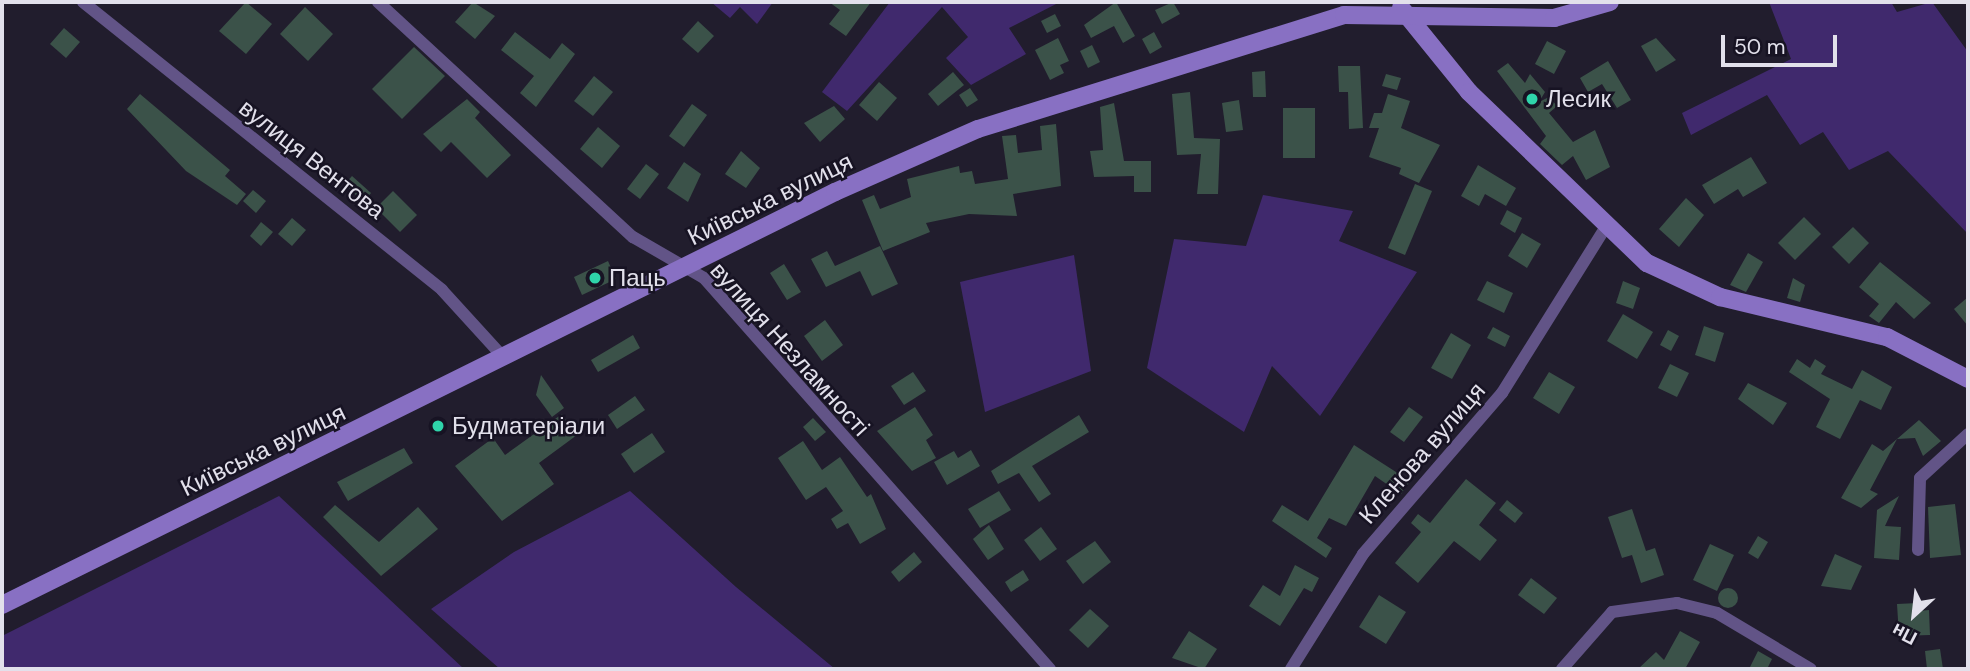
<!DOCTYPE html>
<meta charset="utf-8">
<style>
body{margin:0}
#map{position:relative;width:1970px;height:671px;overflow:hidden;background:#211d2d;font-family:"DM Sans",sans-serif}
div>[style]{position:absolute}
.green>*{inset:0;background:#40296d}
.building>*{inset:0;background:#3b5249}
.round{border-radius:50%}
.street>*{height:12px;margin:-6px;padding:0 6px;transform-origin:6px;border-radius:6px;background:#625487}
.secondary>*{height:18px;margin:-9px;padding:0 9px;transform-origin:9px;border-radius:9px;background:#8870c3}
.dots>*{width:19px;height:19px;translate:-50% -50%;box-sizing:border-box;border:4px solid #171323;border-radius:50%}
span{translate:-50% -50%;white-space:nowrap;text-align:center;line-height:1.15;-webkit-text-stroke:5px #171323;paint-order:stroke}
.poi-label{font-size:24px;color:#e2e0eb}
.left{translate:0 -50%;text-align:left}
.street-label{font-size:24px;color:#e2e0eb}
.frame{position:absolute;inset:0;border:4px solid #e2e0eb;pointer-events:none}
.north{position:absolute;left:1879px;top:580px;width:70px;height:70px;-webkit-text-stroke:5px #171323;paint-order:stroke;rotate:207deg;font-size:19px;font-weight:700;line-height:28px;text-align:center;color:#e2e0eb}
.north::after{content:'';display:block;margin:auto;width:24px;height:32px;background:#e2e0eb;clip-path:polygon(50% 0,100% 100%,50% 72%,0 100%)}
.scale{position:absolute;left:1721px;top:35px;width:116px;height:32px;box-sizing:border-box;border:4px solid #e2e0eb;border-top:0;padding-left:9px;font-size:21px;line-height:24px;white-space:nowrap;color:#e2e0eb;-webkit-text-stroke:5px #171323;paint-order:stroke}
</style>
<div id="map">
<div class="green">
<i style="clip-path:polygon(711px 2px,773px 2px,757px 24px,740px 7px,730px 18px)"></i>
<i style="clip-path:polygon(890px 2px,1060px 2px,1009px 28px,1026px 54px,971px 85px,946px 58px,968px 37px,942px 7px,847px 111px,822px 92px)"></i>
<i style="clip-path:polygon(1769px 2px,1891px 2px,1897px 12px,1932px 2px,1968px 52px,1968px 234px,1888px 151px,1849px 170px,1823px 132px,1800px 145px,1767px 95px,1691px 135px,1682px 113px,1791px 59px)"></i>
<i style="clip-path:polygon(1263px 195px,1353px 211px,1339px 241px,1417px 272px,1320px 416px,1272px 366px,1244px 432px,1147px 368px,1174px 239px,1246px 246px)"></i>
<i style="clip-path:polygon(1074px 255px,1091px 371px,985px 412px,960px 282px)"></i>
<i style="clip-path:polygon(630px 491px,736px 587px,835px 669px,500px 669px,431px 609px,514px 552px)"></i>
<i style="clip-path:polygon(279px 496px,464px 669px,2px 669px,2px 636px)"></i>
</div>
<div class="building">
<i style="clip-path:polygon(246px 2px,272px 24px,246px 54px,219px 31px)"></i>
<i style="clip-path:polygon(473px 2px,495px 16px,475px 39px,455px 22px)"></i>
<i style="clip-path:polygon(829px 2px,871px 2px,846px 36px,829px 24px,840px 10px)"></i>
<i style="clip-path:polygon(1116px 2px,1135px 36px,1123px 43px,1114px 26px,1091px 38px,1084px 25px)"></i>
<i style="clip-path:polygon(1173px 2px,1180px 14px,1162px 24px,1155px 10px)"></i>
<i style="clip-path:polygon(305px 7px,333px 34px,308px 61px,280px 34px)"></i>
<i style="clip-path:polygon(1055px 14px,1061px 26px,1047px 33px,1041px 21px)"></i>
<i style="clip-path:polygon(698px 21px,714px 36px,698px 53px,682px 39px)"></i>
<i style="clip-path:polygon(64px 28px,80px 42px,66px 58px,50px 44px)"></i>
<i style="clip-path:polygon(515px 32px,550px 59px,562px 43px,575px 54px,536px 107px,520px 93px,534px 76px,501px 50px)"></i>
<i style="clip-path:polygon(1154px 32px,1162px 47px,1150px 54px,1142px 39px)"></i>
<i style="clip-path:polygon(1058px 38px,1069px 61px,1060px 65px,1064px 73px,1050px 80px,1035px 50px)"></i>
<i style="clip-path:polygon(1656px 38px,1676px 60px,1656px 72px,1641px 46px)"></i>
<i style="clip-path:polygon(1547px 41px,1566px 51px,1554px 74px,1535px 64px)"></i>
<i style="clip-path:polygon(1092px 45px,1100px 62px,1088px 68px,1080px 51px)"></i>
<i style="clip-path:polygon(414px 47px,445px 76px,402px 119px,372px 89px)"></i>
<i style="clip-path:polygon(1608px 61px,1631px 100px,1617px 108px,1602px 84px,1588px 92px,1580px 78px)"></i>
<i style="clip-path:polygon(1508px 63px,1525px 83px,1530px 74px,1545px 92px,1539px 102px,1549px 97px,1557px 106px,1549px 113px,1573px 142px,1595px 130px,1610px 167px,1586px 180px,1573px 156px,1562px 165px,1540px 144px,1546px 136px,1497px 71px)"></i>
<i style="clip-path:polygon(1338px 66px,1360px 66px,1363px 128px,1349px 129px,1348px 92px,1339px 92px)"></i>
<i style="clip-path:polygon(1265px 71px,1266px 97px,1253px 97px,1252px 72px)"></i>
<i style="clip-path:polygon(953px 72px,964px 85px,938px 106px,928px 94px)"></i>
<i style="clip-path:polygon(1386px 74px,1401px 78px,1397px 90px,1382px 86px)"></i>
<i style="clip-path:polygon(594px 76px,613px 92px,593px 116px,574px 101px)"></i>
<i style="clip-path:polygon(879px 82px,897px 98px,877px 121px,859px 105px)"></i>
<i style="clip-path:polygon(970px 88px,978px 100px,967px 107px,959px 95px)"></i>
<i style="clip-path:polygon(1190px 92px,1194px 138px,1220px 139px,1218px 194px,1197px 194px,1201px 154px,1177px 155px,1172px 94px)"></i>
<i style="clip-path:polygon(140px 94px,230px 170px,225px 176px,246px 194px,237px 205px,186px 171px,127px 109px)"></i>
<i style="clip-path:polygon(1388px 94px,1410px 101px,1401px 128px,1440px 145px,1419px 183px,1399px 174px,1401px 168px,1369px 157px,1379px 128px,1369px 128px,1374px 113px,1382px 113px)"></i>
<i style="clip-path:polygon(467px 99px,480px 112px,475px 118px,511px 155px,487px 178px,451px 142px,441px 152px,423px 134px)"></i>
<i style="clip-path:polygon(1239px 100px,1243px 130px,1226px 132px,1222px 103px)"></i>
<i style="clip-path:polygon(1114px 103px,1124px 161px,1151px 161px,1151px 192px,1134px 192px,1134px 176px,1094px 177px,1090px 151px,1103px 150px,1100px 107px)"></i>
<i style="clip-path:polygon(692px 104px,707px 115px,684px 147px,669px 136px)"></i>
<i style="clip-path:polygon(834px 106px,845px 119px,820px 142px,804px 123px)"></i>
<i style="clip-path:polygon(1283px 108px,1315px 108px,1315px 158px,1283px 158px)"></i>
<i style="clip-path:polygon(1056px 124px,1061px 186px,1013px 194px,1017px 216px,969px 214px,926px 223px,930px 232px,883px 251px,862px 200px,874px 195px,880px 209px,911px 197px,907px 179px,959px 166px,960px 173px,972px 171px,975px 184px,1008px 179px,1002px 136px,1016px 135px,1018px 153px,1042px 150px,1040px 126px)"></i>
<i style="clip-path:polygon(598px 127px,620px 146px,602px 168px,580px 149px)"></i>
<i style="clip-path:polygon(741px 151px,760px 168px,746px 188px,725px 174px)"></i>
<i style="clip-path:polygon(1751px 157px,1767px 183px,1743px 197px,1738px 189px,1714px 204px,1702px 185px)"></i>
<i style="clip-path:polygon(684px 162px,701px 174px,688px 202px,667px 188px)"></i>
<i style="clip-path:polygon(646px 164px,659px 174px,640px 199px,627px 189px)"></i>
<i style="clip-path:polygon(1478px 165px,1516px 188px,1506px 206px,1485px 194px,1479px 206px,1461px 196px)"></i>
<i style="clip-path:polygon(352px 176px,371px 193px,364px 202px,344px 185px)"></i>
<i style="clip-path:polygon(1415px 184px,1432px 191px,1405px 255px,1388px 248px)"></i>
<i style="clip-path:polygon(253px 190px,266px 201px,256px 213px,243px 201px)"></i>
<i style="clip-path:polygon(393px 191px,417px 215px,400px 232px,376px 208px)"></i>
<i style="clip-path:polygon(1686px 198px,1704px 215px,1679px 247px,1659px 229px)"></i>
<i style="clip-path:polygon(1507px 210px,1522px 218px,1515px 233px,1500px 224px)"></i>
<i style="clip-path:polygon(1804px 217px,1821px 234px,1795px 260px,1778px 243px)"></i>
<i style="clip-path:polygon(292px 218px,306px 230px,292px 246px,278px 234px)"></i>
<i style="clip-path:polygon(261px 222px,273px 232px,261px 246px,250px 236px)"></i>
<i style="clip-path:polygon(1853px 227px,1869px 243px,1849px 264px,1832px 247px)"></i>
<i style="clip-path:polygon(1522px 233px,1541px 244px,1527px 268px,1508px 256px)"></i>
<i style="clip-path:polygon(880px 246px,898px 284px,872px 296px,860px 271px,826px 287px,811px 259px,827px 251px,835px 266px)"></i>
<i style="clip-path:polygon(1748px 253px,1763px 262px,1746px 292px,1730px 285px)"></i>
<i style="clip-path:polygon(608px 261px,616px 279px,582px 295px,574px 277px)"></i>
<i style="clip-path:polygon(1880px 262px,1931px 303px,1914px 319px,1896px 302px,1879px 323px,1869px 316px,1879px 304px,1859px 287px)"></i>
<i style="clip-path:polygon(784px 264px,801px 292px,787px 300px,770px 273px)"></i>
<i style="clip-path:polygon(1793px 278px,1805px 285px,1800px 302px,1787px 298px)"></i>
<i style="clip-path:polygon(1487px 281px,1513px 293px,1504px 313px,1477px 300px)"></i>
<i style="clip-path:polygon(1623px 281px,1640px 288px,1633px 309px,1616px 303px)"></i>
<i style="clip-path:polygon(1968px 297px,1968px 326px,1954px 309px)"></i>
<i style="clip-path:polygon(1623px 314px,1653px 332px,1637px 359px,1607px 341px)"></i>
<i style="clip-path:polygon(825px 320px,843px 345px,822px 361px,804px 336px)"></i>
<i style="clip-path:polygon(1704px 326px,1724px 333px,1715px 362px,1695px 355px)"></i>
<i style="clip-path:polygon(1493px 327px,1510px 336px,1505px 347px,1487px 338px)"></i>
<i style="clip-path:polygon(1668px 330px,1679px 336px,1671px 351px,1660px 345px)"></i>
<i style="clip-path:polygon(1451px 333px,1471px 345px,1452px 379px,1431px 368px)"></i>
<i style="clip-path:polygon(633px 335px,640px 348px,598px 372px,591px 360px)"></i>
<i style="clip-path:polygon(1797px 359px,1810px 368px,1815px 359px,1826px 366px,1821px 374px,1852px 389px,1862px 370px,1892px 387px,1881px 410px,1860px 400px,1840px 439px,1816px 427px,1830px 399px,1789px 372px)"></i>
<i style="clip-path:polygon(1670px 364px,1689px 373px,1677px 397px,1658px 388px)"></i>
<i style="clip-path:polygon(913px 372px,926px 391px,904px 405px,891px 386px)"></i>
<i style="clip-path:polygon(1549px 372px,1575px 387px,1559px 414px,1533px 398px)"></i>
<i style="clip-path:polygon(541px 375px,564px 408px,552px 417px,536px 395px)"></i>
<i style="clip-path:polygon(1748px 383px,1787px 403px,1773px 425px,1738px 399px)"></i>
<i style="clip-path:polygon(635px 396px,645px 410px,617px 429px,608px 415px)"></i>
<i style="clip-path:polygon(915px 407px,933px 435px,926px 440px,936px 458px,912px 471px,877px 431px)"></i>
<i style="clip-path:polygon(1409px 407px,1423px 417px,1404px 442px,1390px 432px)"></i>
<i style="clip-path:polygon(562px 414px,577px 435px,539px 463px,554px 484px,502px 521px,455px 466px,493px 438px,505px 455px)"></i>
<i style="clip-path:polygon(1079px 415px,1089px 432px,1032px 466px,1051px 494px,1039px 502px,1019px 473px,998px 484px,991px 471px)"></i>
<i style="clip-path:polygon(813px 418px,826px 432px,815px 441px,803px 427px)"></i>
<i style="clip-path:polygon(1919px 420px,1941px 441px,1923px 456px,1915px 438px,1897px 439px)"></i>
<i style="clip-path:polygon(652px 433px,665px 452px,634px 473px,621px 454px)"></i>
<i style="clip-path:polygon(1897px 439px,1870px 490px,1878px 494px,1861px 508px,1841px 498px,1872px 444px,1883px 451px)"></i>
<i style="clip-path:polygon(803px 441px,822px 470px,840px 457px,867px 497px,871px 494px,886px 529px,860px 544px,848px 523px,837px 529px,831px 519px,843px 511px,826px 487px,806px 500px,778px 458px)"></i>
<i style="clip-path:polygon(1354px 445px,1410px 481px,1401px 494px,1375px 476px,1346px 526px,1329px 518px,1317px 538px,1332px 548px,1326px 558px,1272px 521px,1282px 505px,1308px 521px)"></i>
<i style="clip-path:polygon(404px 448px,413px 463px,348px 501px,337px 482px)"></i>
<i style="clip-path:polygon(971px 450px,980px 466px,947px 485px,934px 462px,954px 451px,958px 458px)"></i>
<i style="clip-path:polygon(1466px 479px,1496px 503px,1479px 525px,1497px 540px,1480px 561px,1454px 541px,1418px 583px,1395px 563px,1421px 532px,1411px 523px,1418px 514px,1430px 523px)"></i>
<i style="clip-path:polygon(999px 491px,1011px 510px,980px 528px,968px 509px)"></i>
<i style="clip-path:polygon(1899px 496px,1885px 526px,1901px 527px,1899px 560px,1874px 558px,1877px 510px)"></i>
<i style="clip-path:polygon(1507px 500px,1523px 513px,1515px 523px,1499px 510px)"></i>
<i style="clip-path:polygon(1955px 504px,1961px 555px,1930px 558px,1928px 507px)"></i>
<i style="clip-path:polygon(335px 505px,379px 542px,418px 507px,438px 529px,381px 576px,323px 517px)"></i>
<i style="clip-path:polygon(1632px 509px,1646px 551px,1655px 548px,1664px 575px,1641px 583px,1632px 555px,1622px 558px,1608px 517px)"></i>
<i style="clip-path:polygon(989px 525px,1004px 549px,988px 560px,973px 539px)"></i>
<i style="clip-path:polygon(1041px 527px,1057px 549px,1040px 561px,1024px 540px)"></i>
<i style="clip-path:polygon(1758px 536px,1768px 542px,1758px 559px,1748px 553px)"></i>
<i style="clip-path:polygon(1095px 541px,1111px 562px,1083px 584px,1066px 561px)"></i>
<i style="clip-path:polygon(1710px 544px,1734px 555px,1717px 591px,1693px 580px)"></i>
<i style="clip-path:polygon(914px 552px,922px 562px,899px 582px,891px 572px)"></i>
<i style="clip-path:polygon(1835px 554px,1862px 566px,1851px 590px,1821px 586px)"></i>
<i style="clip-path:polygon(1295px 565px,1319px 578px,1312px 592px,1304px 588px,1280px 626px,1249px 606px,1263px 585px,1280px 596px)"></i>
<i style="clip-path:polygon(1023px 570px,1029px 580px,1011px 592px,1005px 582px)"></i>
<i style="clip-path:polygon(1531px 578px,1557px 598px,1544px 614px,1518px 595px)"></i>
<i class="round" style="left:1718px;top:588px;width:20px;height:20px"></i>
<i style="clip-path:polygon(1379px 595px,1406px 612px,1386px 644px,1359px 627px)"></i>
<i style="clip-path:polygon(1918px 603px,1918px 611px,1929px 610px,1930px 635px,1899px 636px,1897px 604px)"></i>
<i style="clip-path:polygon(1090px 609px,1109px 626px,1088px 648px,1069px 630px)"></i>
<i style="clip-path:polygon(1189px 631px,1217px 649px,1204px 669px,1172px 658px)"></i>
<i style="clip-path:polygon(1680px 631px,1700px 642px,1685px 669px,1638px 669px,1656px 652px,1664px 660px)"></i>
<i style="clip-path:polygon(1940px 649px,1943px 669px,1927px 669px,1925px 651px)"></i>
<i style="clip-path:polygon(1758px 651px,1772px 659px,1767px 669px,1749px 669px)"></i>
</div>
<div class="street">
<i style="left:83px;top:2px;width:460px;rotate:38.7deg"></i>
<i style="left:442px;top:290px;width:93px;rotate:47.6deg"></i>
<i style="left:378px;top:2px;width:347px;rotate:42.7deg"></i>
<i style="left:633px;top:237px;width:82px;rotate:30deg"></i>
<i style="left:704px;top:278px;width:522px;rotate:48.49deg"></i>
<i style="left:1918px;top:550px;width:72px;rotate:-88.4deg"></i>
<i style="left:1920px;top:478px;width:65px;rotate:-42.5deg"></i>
<i style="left:1291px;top:669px;width:136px;rotate:-57.9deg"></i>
<i style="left:1363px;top:554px;width:213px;rotate:-49.2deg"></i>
<i style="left:1502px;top:393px;width:195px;rotate:-58deg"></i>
<i style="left:1562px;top:669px;width:76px;rotate:-48.7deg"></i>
<i style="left:1612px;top:612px;width:66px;rotate:-7.9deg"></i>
<i style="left:1677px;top:603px;width:41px;rotate:14deg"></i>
<i style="left:1717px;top:613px;width:109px;rotate:30.8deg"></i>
</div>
<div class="secondary">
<i style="left:1401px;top:8px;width:108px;rotate:51deg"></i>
<i style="left:1469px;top:92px;width:247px;rotate:43.9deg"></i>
<i style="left:1647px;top:263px;width:81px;rotate:25deg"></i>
<i style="left:1720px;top:297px;width:172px;rotate:13.5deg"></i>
<i style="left:1887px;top:337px;width:91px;rotate:27.4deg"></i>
<i style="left:2px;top:605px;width:930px;rotate:-26.37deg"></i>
<i style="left:835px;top:192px;width:156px;rotate:-23.8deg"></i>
<i style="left:978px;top:129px;width:383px;rotate:-17.3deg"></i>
<i style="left:1344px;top:15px;width:210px;rotate:0.8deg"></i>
<i style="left:1554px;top:18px;width:58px;rotate:-15.9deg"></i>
</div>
<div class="dots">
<i style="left:1532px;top:99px;background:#2fd4aa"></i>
<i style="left:595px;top:278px;background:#2fd4aa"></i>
<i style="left:438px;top:426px;background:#2fd4aa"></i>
</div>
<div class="poi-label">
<span class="left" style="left:1546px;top:99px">Лесик</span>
<span class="left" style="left:609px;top:278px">Паць</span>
<span class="left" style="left:452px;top:426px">Будматеріали</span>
</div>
<div class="street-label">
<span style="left:312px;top:159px;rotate:38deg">вулиця Вентова</span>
<span style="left:770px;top:199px;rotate:-26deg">Київська вулиця</span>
<span style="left:790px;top:349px;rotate:48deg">вулиця Незламності</span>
<span style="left:263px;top:450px;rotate:-26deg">Київська вулиця</span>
<span style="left:1422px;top:453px;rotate:-49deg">Кленова вулиця</span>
</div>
<div class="frame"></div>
<div class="north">Пн</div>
<div class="scale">50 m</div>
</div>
